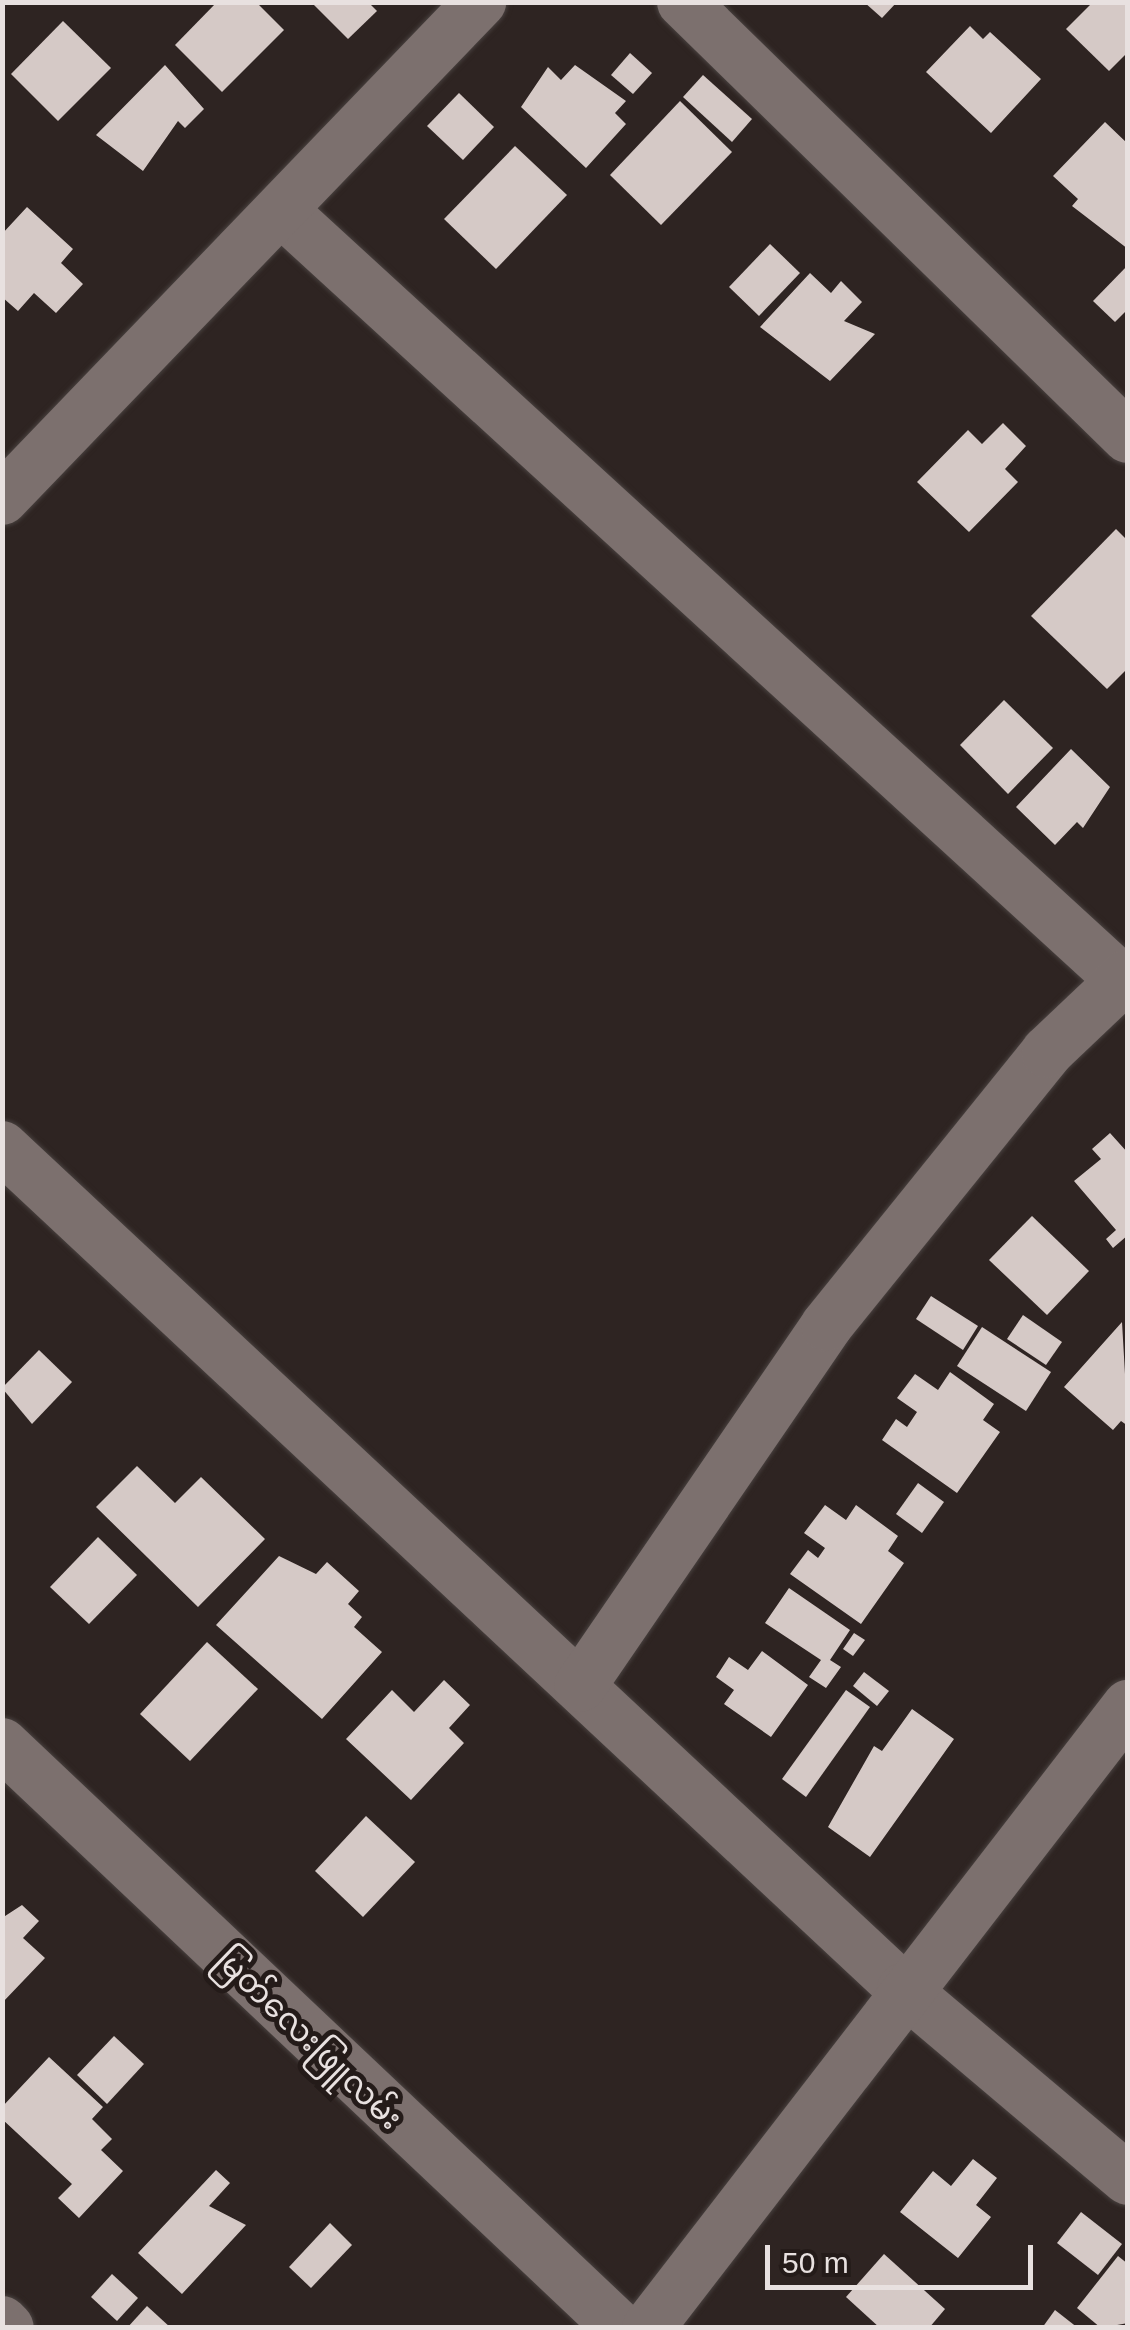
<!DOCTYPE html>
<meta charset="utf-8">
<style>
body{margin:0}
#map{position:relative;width:1130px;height:2330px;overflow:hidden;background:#2e2422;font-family:Helvetica,"Noto Sans Myanmar",sans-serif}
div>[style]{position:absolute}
.building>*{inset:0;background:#d5c9c6}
.roads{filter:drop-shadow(0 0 2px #48413f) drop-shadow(0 0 2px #48413f)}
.minor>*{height:52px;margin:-26px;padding:0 26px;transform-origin:26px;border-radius:26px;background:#7c706e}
span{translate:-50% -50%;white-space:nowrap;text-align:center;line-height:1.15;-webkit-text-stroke:10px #241b19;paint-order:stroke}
.street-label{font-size:32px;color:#e8e1e0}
.frame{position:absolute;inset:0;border:5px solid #e8e1e0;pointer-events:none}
.scale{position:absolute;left:765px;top:2245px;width:268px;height:45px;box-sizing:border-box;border:5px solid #e8e1e0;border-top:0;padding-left:12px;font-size:30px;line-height:35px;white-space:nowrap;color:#e8e1e0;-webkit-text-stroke:8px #241b19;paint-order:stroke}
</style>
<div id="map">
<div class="building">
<i style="clip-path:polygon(217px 2px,256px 2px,284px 30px,222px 92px,175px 45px)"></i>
<i style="clip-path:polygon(311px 2px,368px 2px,377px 11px,348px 39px)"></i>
<i style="clip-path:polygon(864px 2px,897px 2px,882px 18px)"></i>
<i style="clip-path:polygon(1093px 2px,1128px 2px,1128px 52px,1109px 71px,1066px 29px)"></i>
<i style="clip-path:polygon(63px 21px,111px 68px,58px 121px,11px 74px)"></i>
<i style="clip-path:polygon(970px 26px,983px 39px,990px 32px,1041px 79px,991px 133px,926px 72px)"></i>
<i style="clip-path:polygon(630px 53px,652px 73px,633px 94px,611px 75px)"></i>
<i style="clip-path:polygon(165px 65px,204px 109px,185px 128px,178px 121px,143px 171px,96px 135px)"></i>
<i style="clip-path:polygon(575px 65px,626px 101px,615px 113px,626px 124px,586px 168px,521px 107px,548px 67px,561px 80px)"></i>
<i style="clip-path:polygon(703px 75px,752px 119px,732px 142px,683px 97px)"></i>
<i style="clip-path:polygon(459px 93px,494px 127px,463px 160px,427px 126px)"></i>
<i style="clip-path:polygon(680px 101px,732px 152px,661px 225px,610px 175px)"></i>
<i style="clip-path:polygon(1105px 122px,1128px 144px,1128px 249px,1072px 206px,1078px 199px,1053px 176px)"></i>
<i style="clip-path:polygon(515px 146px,567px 195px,496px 269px,444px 219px)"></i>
<i style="clip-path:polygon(27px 207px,73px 249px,61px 263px,83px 284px,56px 313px,34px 293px,18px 311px,2px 297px,2px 234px)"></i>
<i style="clip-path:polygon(770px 244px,800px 273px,759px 316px,729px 287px)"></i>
<i style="clip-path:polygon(1128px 265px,1128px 309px,1115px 322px,1093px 301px)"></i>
<i style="clip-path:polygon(810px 273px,831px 293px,841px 281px,862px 302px,844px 321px,875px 334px,830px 381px,760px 327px)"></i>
<i style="clip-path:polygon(1003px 423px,1026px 446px,1005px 469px,1018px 482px,969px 532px,917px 482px,968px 430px,982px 444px)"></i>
<i style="clip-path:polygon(1116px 529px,1128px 541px,1128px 668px,1107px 689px,1031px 616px)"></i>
<i style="clip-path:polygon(1004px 700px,1053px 748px,1008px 794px,960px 745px)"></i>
<i style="clip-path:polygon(1071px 749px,1110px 787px,1083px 828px,1077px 822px,1055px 845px,1016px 807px)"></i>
<i style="clip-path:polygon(1110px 1133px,1128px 1153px,1128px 1235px,1113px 1248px,1106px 1239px,1116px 1230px,1074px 1181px,1101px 1159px,1092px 1149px)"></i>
<i style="clip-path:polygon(1032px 1216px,1089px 1271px,1047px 1315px,989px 1260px)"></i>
<i style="clip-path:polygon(931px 1296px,978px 1326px,963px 1350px,916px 1319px)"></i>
<i style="clip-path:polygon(1023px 1315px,1062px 1342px,1046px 1365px,1007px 1339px)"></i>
<i style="clip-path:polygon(1122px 1322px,1128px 1426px,1121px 1421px,1113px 1430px,1064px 1387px)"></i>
<i style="clip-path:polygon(982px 1327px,1051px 1372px,1026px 1411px,957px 1366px)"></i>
<i style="clip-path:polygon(39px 1350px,72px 1382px,32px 1424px,2px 1388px)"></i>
<i style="clip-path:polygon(950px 1372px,994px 1404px,983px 1420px,1000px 1432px,957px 1493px,882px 1440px,896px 1419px,907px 1427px,917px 1412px,897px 1398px,915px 1374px,938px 1390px)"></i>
<i style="clip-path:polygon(137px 1466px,175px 1503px,201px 1477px,265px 1539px,198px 1607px,96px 1507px)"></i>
<i style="clip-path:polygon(918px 1483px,944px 1502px,922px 1533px,896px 1514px)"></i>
<i style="clip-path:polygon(825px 1505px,846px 1520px,856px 1505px,898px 1536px,888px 1551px,904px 1563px,861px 1624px,790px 1574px,808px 1550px,818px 1558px,825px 1548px,804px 1533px)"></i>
<i style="clip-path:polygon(98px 1537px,137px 1575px,89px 1624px,50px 1587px)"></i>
<i style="clip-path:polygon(279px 1556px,316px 1574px,327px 1562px,359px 1591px,348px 1604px,362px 1617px,354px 1627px,382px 1652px,322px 1719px,216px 1625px)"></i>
<i style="clip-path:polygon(789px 1588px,850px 1630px,830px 1660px,841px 1667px,826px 1688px,809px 1677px,821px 1660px,765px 1623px)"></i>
<i style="clip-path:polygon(854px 1633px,865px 1640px,853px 1656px,843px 1649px)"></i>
<i style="clip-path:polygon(207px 1642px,258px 1689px,190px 1761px,140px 1714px)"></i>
<i style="clip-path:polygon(762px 1651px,808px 1685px,771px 1737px,724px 1704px,734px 1690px,716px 1677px,729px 1657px,748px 1670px)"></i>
<i style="clip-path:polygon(864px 1672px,889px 1691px,877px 1706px,853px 1686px)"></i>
<i style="clip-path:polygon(444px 1680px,470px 1705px,449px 1728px,464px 1743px,411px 1800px,346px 1739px,392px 1690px,414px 1712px)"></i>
<i style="clip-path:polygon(846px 1690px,870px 1707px,806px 1797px,782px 1779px)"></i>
<i style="clip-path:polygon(912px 1709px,954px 1739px,870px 1857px,828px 1827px,874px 1746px,882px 1751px)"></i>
<i style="clip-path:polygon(366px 1816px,415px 1862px,363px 1917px,315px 1871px)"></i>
<i style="clip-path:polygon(22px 1905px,39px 1921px,23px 1938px,45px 1958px,2px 2003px,2px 1918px)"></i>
<i style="clip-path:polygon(114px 2036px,144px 2064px,107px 2104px,77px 2075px)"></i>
<i style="clip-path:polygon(49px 2057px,103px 2107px,92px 2119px,112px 2139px,101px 2150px,123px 2171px,79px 2218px,58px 2198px,72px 2184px,2px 2119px,2px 2107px)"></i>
<i style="clip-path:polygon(973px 2159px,997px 2178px,976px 2205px,991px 2217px,958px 2258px,900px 2212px,933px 2171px,951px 2186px)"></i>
<i style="clip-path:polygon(216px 2170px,230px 2183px,209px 2206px,246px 2225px,182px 2294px,138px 2253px)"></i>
<i style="clip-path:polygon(1081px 2212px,1122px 2244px,1098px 2275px,1057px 2243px)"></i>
<i style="clip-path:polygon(330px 2223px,352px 2245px,311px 2288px,289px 2267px)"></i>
<i style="clip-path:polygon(884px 2254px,945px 2309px,929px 2328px,880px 2328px,846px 2297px)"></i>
<i style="clip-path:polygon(1118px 2256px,1128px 2264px,1128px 2323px,1101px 2328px,1077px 2308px)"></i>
<i style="clip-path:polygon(112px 2274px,138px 2298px,117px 2321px,91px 2297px)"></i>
<i style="clip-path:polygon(147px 2306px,171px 2328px,127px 2328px)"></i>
<i style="clip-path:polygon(1055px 2310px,1078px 2328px,1042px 2328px)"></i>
</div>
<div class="roads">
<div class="minor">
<i style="left:683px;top:2px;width:622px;rotate:44.35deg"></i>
<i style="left:281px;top:210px;width:1140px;rotate:42.48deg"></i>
<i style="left:2px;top:499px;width:690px;rotate:-46.12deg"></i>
<i style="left:2px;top:1147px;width:1233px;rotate:43.06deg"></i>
<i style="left:903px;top:1989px;width:294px;rotate:40.2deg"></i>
<i style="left:580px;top:1686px;width:437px;rotate:-55.6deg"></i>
<i style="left:827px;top:1325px;width:351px;rotate:-51.1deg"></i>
<i style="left:1047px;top:1052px;width:112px;rotate:-43.5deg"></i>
<i style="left:2px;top:1744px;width:850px;rotate:43.38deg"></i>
<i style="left:2px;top:2322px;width:8px;rotate:45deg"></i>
<i style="left:648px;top:2328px;width:786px;rotate:-52.34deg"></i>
</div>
</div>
<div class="street-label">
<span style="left:309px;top:2039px;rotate:44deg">မြတ်လေးဖြူလမ်း</span>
</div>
<div class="frame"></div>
<div class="scale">50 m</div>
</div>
